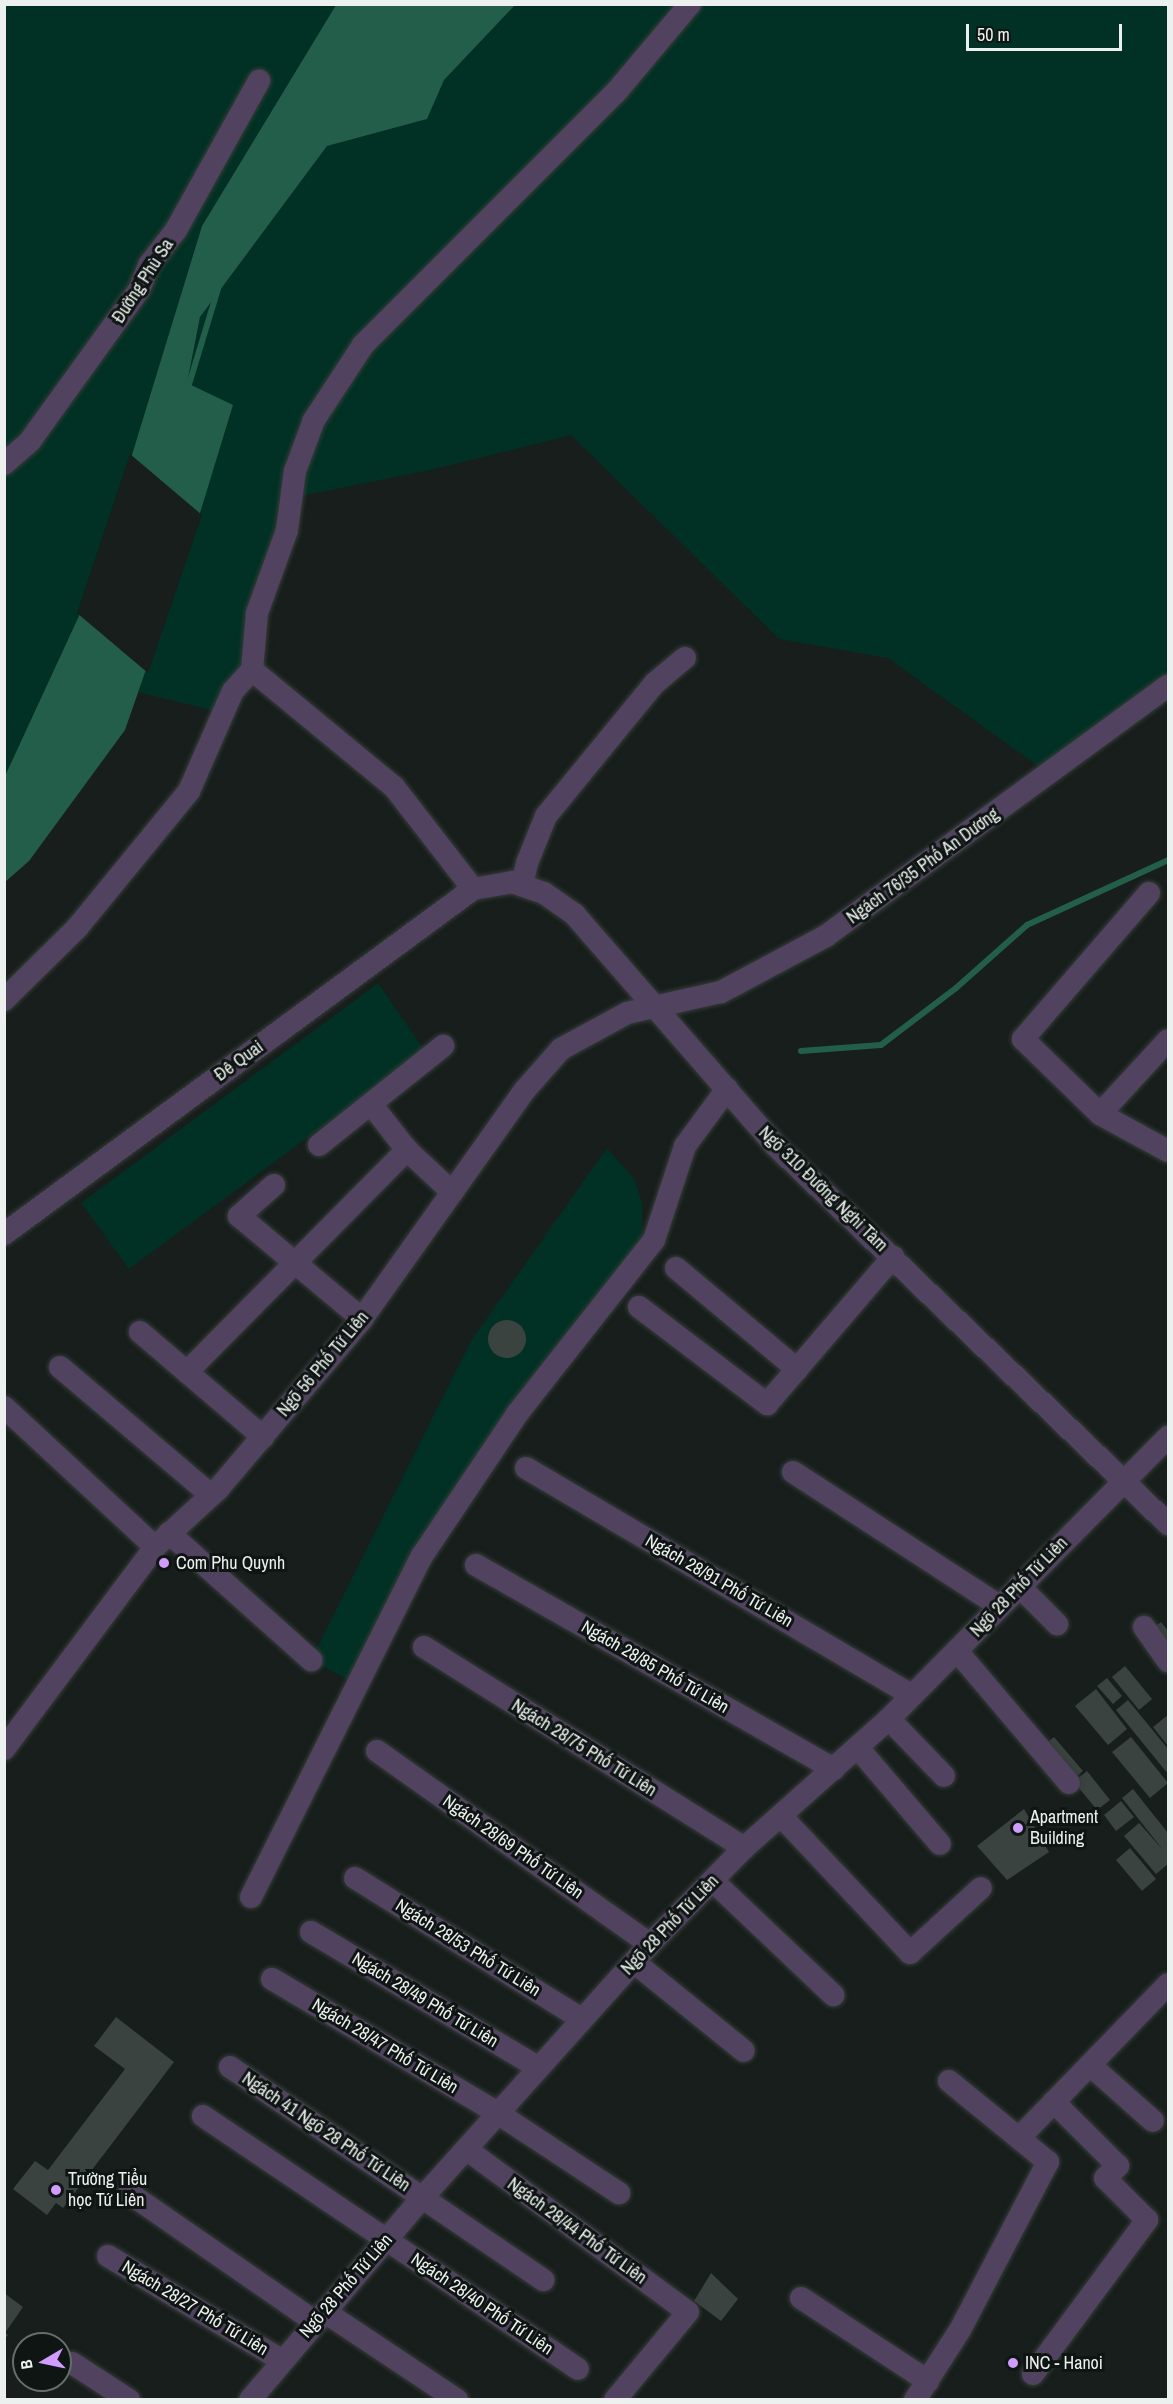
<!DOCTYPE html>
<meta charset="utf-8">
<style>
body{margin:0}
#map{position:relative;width:1173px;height:2404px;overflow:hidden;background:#171e1b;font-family:"Archivo Narrow",sans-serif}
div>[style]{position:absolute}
.green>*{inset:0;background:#013124}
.water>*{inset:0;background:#235e4b}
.pier>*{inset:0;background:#171e1b}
.stream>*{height:6px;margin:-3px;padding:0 3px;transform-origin:3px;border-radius:3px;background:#235e4b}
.building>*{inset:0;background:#3b4340}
.round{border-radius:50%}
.roads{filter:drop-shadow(0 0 2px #353c39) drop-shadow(0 0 2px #353c39)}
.minor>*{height:22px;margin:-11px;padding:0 11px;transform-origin:11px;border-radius:11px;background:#514360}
.dots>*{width:16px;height:16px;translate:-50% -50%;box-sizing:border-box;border:3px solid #0e1512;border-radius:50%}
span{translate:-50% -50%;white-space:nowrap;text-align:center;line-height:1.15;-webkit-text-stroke:6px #0e1512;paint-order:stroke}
.street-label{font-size:18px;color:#ecf1ef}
.poi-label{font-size:18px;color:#ecf1ef}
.left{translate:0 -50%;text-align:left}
.frame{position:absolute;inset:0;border:6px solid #ecf1ef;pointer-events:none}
.north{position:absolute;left:12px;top:2332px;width:60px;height:60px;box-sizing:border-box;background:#0e1512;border:2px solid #676d6a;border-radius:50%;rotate:261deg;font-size:16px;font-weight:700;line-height:24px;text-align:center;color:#ecf1ef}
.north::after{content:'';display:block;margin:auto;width:21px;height:27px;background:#d09dff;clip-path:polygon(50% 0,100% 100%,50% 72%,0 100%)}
.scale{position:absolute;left:966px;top:24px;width:156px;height:27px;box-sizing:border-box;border:3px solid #ecf1ef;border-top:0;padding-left:8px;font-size:18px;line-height:21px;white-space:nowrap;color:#ecf1ef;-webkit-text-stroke:4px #0e1512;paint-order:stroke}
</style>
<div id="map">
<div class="green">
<i style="clip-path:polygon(5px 5px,336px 5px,202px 226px,90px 592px,5px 776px)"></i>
<i style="clip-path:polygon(515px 5px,1168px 5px,1168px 687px,1049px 774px,888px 658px,779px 639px,571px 435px,434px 469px,291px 498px,252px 670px,223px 713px,138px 692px,233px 406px,187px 383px,200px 317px,327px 146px,427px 119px,444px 80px)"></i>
<i style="clip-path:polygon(378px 983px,425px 1051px,129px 1269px,81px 1203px)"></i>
<i style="clip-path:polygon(607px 1148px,634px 1179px,642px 1202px,643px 1254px,613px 1286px,352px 1682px,311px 1660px,471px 1341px)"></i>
</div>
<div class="water">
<i style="clip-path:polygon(336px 5px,515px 5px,444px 80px,427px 119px,327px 146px,200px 317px,187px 383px,233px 405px,196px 526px,125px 730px,29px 861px,5px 882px,5px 776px,90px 592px,202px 226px)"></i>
</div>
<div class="pier">
<i style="clip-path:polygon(130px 454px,202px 515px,148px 673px,77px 613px)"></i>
</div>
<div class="stream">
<i style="left:187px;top:391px;width:107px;rotate:-73.1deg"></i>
<i style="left:801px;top:1051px;width:80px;rotate:-4.3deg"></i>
<i style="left:881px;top:1045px;width:94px;rotate:-37.2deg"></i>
<i style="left:956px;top:988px;width:95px;rotate:-41.6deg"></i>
<i style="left:1027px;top:925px;width:155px;rotate:-24.7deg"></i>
</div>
<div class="building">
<i class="round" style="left:488px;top:1320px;width:38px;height:38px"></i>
<i style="clip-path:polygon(1161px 1622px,1168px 1631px,1168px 1639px,1161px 1645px,1149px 1631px)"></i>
<i style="clip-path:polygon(1125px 1666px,1152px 1699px,1139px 1710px,1112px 1677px)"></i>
<i style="clip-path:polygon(1107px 1678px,1122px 1696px,1113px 1704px,1097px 1686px)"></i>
<i style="clip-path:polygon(1096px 1689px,1127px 1729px,1108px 1745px,1075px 1706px)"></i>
<i style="clip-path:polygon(1128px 1700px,1168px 1749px,1168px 1774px,1116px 1710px)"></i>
<i style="clip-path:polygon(1168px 1715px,1168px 1746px,1153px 1727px)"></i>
<i style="clip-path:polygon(1054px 1737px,1083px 1771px,1072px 1780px,1043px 1746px)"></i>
<i style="clip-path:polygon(1131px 1737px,1168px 1783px,1150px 1798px,1112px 1752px)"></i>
<i style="clip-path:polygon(1087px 1771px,1110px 1800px,1097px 1810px,1074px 1782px)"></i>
<i style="clip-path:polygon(1133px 1789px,1168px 1833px,1168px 1864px,1156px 1874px,1124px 1836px,1139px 1823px,1163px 1850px,1122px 1798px)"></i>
<i style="clip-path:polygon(1121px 1801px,1134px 1817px,1116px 1831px,1104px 1815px)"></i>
<i style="clip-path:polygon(1024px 1809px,1049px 1852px,1007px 1880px,977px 1846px)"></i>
<i style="clip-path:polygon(1130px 1848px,1156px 1879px,1142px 1891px,1116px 1860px)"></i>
<i style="clip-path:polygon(116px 2017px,174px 2062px,63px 2208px,56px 2203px,47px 2215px,13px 2189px,35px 2161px,48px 2170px,125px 2069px,94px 2046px)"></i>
<i style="clip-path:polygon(711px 2273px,738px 2299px,721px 2321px,694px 2301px)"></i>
<i style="clip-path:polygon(4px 2293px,23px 2307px,5px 2333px,8px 2335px,4px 2340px)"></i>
</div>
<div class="roads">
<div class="minor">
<i style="left:4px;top:464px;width:35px;rotate:-41deg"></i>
<i style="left:30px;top:441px;width:186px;rotate:-54.2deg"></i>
<i style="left:139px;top:290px;width:27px;rotate:-68deg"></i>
<i style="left:149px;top:265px;width:44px;rotate:-52.4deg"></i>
<i style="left:176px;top:230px;width:171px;rotate:-60.9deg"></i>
<i style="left:252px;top:670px;width:184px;rotate:39.5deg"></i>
<i style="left:394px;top:787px;width:129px;rotate:52.2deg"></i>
<i style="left:522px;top:885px;width:23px;rotate:-77deg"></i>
<i style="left:527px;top:863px;width:51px;rotate:-68deg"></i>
<i style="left:546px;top:816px;width:172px;rotate:-50.7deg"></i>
<i style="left:655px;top:683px;width:39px;rotate:-40deg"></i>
<i style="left:1149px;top:893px;width:193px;rotate:130.8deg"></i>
<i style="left:1023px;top:1039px;width:107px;rotate:44.2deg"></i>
<i style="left:1100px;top:1114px;width:77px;rotate:28.6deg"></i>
<i style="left:4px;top:1000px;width:103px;rotate:-44.6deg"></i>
<i style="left:77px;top:928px;width:177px;rotate:-50.7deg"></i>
<i style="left:189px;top:791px;width:109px;rotate:-66.3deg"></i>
<i style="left:233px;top:691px;width:28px;rotate:-48deg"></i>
<i style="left:252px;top:670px;width:57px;rotate:-85deg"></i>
<i style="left:257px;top:613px;width:88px;rotate:-70.1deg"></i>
<i style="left:287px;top:530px;width:60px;rotate:-82.3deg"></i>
<i style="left:295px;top:471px;width:54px;rotate:-69.6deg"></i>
<i style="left:314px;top:420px;width:90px;rotate:-56.8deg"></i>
<i style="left:363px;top:345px;width:359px;rotate:-45deg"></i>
<i style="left:617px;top:91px;width:114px;rotate:-50deg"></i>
<i style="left:371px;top:1104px;width:58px;rotate:52deg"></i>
<i style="left:407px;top:1150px;width:62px;rotate:43deg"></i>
<i style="left:1100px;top:1114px;width:100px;rotate:-47.4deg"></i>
<i style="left:319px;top:1145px;width:159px;rotate:-38.6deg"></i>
<i style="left:274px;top:1185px;width:47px;rotate:138.5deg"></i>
<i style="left:239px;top:1216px;width:160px;rotate:39.9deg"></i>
<i style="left:4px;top:1234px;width:582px;rotate:-36.34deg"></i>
<i style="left:473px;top:889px;width:40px;rotate:-10deg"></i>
<i style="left:512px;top:882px;width:34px;rotate:19deg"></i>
<i style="left:544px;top:893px;width:38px;rotate:35deg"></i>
<i style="left:575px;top:915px;width:305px;rotate:49deg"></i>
<i style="left:775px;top:1145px;width:546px;rotate:43.96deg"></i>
<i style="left:676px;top:1268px;width:158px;rotate:39.9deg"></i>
<i style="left:639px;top:1307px;width:161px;rotate:37.2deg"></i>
<i style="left:767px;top:1404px;width:194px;rotate:-49.4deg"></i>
<i style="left:140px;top:1332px;width:162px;rotate:40.5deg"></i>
<i style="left:60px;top:1367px;width:198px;rotate:40.3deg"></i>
<i style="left:187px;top:1372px;width:313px;rotate:-45.3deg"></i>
<i style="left:4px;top:1407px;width:206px;rotate:42.8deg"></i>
<i style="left:526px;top:1468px;width:448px;rotate:30.5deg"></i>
<i style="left:793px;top:1472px;width:246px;rotate:33deg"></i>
<i style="left:169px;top:1533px;width:191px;rotate:41.8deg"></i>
<i style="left:476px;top:1565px;width:412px;rotate:29.7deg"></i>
<i style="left:1019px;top:1586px;width:54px;rotate:45deg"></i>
<i style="left:1144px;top:1627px;width:42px;rotate:54.8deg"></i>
<i style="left:424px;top:1647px;width:378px;rotate:32.1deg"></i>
<i style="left:957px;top:1651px;width:173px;rotate:49.7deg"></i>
<i style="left:889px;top:1719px;width:79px;rotate:46deg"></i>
<i style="left:858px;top:1748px;width:126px;rotate:49.5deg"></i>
<i style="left:4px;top:1749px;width:252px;rotate:-53.2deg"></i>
<i style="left:155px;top:1547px;width:86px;rotate:-42.6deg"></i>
<i style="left:218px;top:1489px;width:223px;rotate:-49.7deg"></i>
<i style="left:362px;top:1319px;width:280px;rotate:-54.6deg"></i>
<i style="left:524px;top:1091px;width:56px;rotate:-48.6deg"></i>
<i style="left:561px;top:1049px;width:75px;rotate:-28.6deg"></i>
<i style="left:627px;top:1013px;width:96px;rotate:-12.6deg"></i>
<i style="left:721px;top:992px;width:119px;rotate:-28.1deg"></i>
<i style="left:826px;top:936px;width:424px;rotate:-36.2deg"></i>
<i style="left:377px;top:1751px;width:334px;rotate:35.3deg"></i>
<i style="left:782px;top:1817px;width:187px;rotate:46.7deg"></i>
<i style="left:910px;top:1953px;width:96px;rotate:-42.5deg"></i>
<i style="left:355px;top:1878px;width:265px;rotate:31.9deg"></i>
<i style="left:713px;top:1881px;width:166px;rotate:43.5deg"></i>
<i style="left:251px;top:1897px;width:381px;rotate:-63.4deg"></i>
<i style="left:422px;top:1556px;width:171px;rotate:-56.2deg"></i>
<i style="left:517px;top:1414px;width:221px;rotate:-51.8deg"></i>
<i style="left:654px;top:1240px;width:99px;rotate:-71.7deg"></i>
<i style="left:685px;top:1146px;width:71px;rotate:-53.6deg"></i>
<i style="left:311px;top:1932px;width:265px;rotate:30.8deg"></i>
<i style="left:634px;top:1962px;width:141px;rotate:39deg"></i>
<i style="left:272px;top:1979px;width:264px;rotate:30.7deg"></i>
<i style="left:499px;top:2114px;width:144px;rotate:33.4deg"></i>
<i style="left:1090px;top:2065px;width:84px;rotate:41.6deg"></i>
<i style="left:230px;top:2067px;width:379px;rotate:34.2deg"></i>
<i style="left:203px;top:2116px;width:452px;rotate:34deg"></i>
<i style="left:1019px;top:2138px;width:214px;rotate:-45.9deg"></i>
<i style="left:466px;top:2149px;width:275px;rotate:36.3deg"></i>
<i style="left:688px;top:2312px;width:114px;rotate:129.7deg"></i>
<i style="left:129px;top:2193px;width:226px;rotate:34.7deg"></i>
<i style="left:108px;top:2256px;width:202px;rotate:31deg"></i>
<i style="left:801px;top:2298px;width:152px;rotate:33.2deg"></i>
<i style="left:325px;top:2312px;width:159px;rotate:33.7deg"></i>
<i style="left:72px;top:2363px;width:68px;rotate:33deg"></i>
<i style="left:1033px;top:2374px;width:192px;rotate:-53.5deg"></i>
<i style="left:1147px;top:2220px;width:59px;rotate:-135deg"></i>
<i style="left:1105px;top:2178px;width:18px;rotate:-43deg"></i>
<i style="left:1118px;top:2166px;width:91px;rotate:-135deg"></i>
<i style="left:250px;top:2400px;width:267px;rotate:-49.6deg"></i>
<i style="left:423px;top:2197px;width:340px;rotate:-48.1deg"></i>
<i style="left:650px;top:1944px;width:134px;rotate:-45.6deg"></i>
<i style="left:744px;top:1848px;width:194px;rotate:-41.7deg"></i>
<i style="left:889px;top:1719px;width:397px;rotate:-45.3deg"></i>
<i style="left:915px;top:2400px;width:83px;rotate:-57.3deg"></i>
<i style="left:960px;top:2330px;width:190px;rotate:-62.4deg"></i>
<i style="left:1048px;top:2162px;width:128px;rotate:-140.7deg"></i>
</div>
</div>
<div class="dots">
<i style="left:164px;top:1563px;background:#d09dff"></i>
<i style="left:1018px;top:1828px;background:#d09dff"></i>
<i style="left:56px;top:2190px;background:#d09dff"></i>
<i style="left:1013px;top:2363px;background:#d09dff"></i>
</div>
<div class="street-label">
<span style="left:143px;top:281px;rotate:-57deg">Đường Phù Sa</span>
<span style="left:923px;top:866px;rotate:-36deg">Ngách 76/35 Phố An Dương</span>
<span style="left:239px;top:1061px;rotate:-36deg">Đê Quai</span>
<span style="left:823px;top:1189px;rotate:44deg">Ngõ 310 Đường Nghi Tàm</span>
<span style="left:323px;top:1364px;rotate:-50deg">Ngõ 56 Phố Tứ Liên</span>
<span style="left:719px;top:1581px;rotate:30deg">Ngách 28/91 Phố Tứ Liên</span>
<span style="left:1019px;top:1587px;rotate:-46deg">Ngõ 28 Phố Tứ Liên</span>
<span style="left:655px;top:1667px;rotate:30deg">Ngách 28/85 Phố Tứ Liên</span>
<span style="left:584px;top:1748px;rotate:32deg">Ngách 28/75 Phố Tứ Liên</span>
<span style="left:513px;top:1847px;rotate:35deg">Ngách 28/69 Phố Tứ Liên</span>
<span style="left:670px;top:1925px;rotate:-46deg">Ngõ 28 Phố Tứ Liên</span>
<span style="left:468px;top:1948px;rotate:32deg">Ngách 28/53 Phố Tứ Liên</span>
<span style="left:425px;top:2000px;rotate:31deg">Ngách 28/49 Phố Tứ Liên</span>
<span style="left:385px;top:2046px;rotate:31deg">Ngách 28/47 Phố Tứ Liên</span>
<span style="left:326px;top:2132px;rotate:34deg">Ngách 41 Ngõ 28 Phố Tứ Liên</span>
<span style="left:577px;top:2231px;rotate:36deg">Ngách 28/44 Phố Tứ Liên</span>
<span style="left:346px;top:2286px;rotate:-49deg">Ngõ 28 Phố Tứ Liên</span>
<span style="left:482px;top:2304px;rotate:34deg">Ngách 28/40 Phố Tứ Liên</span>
<span style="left:195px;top:2308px;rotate:31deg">Ngách 28/27 Phố Tứ Liên</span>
</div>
<div class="poi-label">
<span class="left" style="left:176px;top:1563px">Com Phu Quynh</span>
<span class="left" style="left:1030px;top:1828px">Apartment<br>Building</span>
<span class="left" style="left:68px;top:2190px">Trường Tiểu<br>học Tứ Liên</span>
<span class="left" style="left:1025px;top:2363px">INC - Hanoi</span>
</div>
<div class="frame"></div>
<div class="north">B</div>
<div class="scale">50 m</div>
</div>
